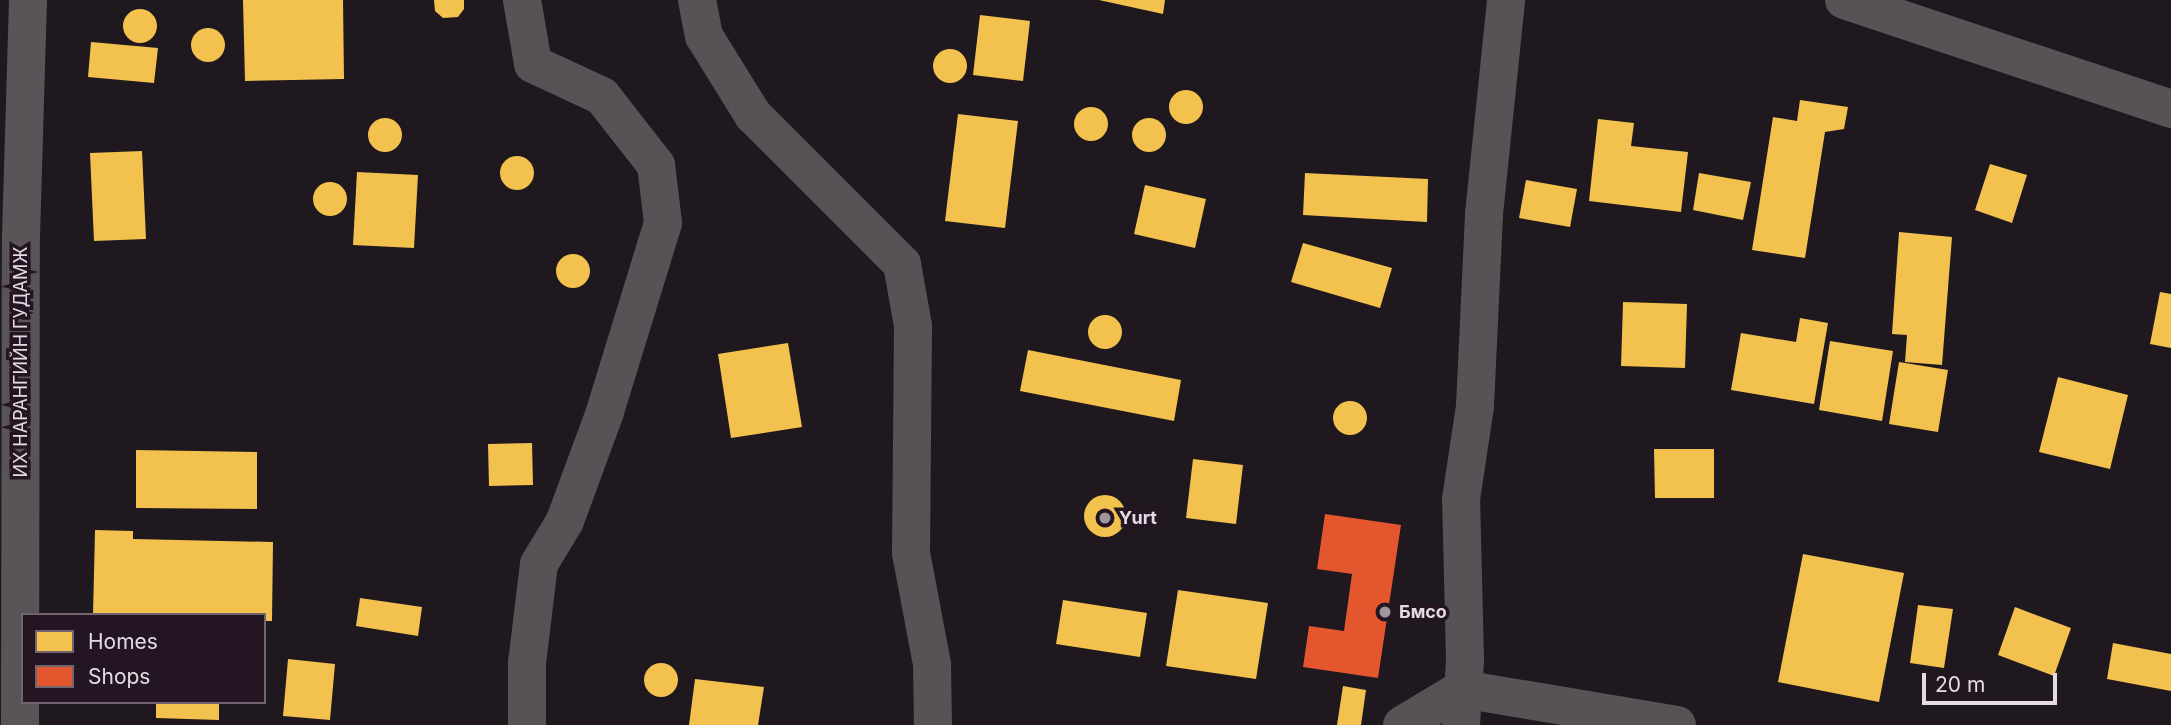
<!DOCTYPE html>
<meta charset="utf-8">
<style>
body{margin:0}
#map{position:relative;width:2171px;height:725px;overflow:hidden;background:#20181f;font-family:Inter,sans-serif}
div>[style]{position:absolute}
.homes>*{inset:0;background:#f2c14e}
.round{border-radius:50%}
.shops>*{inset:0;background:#e4572e}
.minor>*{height:38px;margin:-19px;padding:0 19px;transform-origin:19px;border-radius:19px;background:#565255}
.secondary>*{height:38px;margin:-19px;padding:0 19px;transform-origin:19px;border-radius:19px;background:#585458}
.dots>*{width:19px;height:19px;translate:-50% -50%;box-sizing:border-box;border:4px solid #241522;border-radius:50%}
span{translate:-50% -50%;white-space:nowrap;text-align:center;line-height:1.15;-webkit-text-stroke:7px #241522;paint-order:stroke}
.street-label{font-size:18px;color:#e5dae3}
.poi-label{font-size:18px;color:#e5dae3;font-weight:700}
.left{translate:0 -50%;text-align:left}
.legend{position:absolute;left:21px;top:613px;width:245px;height:91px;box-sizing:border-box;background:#241522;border:2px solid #71646f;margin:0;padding:9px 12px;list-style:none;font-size:21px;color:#e5dae3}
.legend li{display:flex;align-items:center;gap:14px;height:35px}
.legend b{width:35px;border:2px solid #71646f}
.scale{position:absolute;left:1922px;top:673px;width:135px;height:32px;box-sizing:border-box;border:4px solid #e5dae3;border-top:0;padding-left:9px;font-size:21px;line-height:24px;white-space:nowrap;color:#e5dae3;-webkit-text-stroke:5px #241522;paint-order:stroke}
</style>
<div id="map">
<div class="homes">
<i style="clip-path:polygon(243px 0,343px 0,344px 79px,245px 81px)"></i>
<i style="clip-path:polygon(434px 0,464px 0,464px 9px,458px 17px,443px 18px,435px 11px)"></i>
<i style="clip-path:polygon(1099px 0,1165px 0,1163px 14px)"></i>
<i class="round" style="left:123px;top:9px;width:34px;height:34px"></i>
<i style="clip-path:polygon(980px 15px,1030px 21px,1023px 81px,973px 75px)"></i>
<i class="round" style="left:191px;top:28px;width:34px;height:34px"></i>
<i style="clip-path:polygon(91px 42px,158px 48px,154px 83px,88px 77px)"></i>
<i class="round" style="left:933px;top:49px;width:34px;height:34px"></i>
<i class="round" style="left:1169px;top:90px;width:34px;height:34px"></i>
<i style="clip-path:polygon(1800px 100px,1848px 107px,1844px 129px,1825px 132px,1805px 258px,1752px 250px,1773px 117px,1797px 121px)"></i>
<i class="round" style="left:1074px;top:107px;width:34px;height:34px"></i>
<i style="clip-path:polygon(958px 114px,1018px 121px,1005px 228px,945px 221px)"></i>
<i class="round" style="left:368px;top:118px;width:34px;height:34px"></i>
<i class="round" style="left:1132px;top:118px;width:34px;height:34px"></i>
<i style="clip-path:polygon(1598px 119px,1634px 123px,1631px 146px,1688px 152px,1681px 212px,1589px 201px)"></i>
<i style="clip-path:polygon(142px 151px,146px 239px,94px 241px,90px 153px)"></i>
<i class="round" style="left:500px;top:156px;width:34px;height:34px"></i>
<i style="clip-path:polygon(1990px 164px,2027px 175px,2012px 223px,1975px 210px)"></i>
<i style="clip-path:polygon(357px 172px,418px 175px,414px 248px,353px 245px)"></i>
<i style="clip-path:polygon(1305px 173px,1428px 179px,1427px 222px,1303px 215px)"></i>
<i style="clip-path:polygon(1699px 173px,1751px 182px,1743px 220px,1693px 210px)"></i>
<i style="clip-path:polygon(1526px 180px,1577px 189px,1570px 227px,1519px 218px)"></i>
<i class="round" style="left:313px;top:182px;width:34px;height:34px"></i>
<i style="clip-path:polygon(1145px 185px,1206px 199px,1195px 248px,1134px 234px)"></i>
<i style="clip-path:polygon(1899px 232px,1952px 237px,1942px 365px,1905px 362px,1907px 335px,1892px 334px)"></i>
<i style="clip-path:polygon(1303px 243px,1392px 268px,1380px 308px,1291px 282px)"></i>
<i class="round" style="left:556px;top:254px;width:34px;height:34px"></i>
<i style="clip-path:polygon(2160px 292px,2171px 294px,2171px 348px,2150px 344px)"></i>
<i style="clip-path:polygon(1623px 302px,1687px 304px,1685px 368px,1621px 366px)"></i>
<i class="round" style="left:1088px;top:315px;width:34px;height:34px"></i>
<i style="clip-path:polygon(1800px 318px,1828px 323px,1814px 404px,1731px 390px,1741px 333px,1796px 342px)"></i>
<i style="clip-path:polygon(1830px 341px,1893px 351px,1882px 421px,1819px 410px)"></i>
<i style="clip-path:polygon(788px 343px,802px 427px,731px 438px,718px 354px)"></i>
<i style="clip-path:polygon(1028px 350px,1181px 380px,1174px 421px,1020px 391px)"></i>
<i style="clip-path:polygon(1899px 362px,1948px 370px,1938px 432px,1889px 424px)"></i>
<i style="clip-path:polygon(2058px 377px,2128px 395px,2110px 469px,2039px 452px)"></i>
<i class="round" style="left:1333px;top:401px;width:34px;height:34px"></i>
<i style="clip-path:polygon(532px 443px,533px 485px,489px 486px,488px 444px)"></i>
<i style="clip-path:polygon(1654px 449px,1714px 449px,1714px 498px,1655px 498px)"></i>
<i style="clip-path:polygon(136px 450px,257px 452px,257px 509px,136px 508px)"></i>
<i style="clip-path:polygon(1193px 459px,1243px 465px,1236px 524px,1186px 518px)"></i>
<i class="round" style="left:1084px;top:495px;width:42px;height:42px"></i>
<i style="clip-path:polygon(95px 530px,133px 531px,133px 539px,273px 542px,272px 621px,264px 621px,264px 615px,93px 615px)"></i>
<i style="clip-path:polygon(1803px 554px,1904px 573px,1879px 702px,1778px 682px)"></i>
<i style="clip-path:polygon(1178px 590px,1268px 603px,1256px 679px,1166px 666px)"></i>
<i style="clip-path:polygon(360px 598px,422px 607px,418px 636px,356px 626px)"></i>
<i style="clip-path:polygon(1063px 600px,1147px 613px,1140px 657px,1056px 644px)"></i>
<i style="clip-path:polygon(1918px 605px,1953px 609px,1944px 668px,1910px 663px)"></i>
<i style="clip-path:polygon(2015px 607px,2071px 628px,2054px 676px,1998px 655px)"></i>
<i style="clip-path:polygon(2113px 643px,2171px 654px,2171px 691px,2107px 679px)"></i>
<i style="clip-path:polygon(288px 659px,335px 664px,330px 720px,283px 716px)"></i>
<i class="round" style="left:644px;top:663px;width:34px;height:34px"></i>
<i style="clip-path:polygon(695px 679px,764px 687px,758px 725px,689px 725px)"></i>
<i style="clip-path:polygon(1343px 686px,1366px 690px,1361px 725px,1337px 725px)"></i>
<i style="clip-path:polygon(156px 702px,219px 702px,219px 720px,156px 718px)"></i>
</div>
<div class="shops">
<i style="clip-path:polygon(1325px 514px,1401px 525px,1378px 678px,1303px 667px,1309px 626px,1344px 631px,1352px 574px,1317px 569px)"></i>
</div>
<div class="minor">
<i style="left:522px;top:0;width:65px;rotate:80.2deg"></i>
<i style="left:533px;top:64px;width:76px;rotate:24.9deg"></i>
<i style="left:602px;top:96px;width:88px;rotate:52deg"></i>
<i style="left:656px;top:165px;width:58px;rotate:83.1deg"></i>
<i style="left:663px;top:223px;width:198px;rotate:107.1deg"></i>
<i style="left:605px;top:412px;width:116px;rotate:110.2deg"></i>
<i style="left:565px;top:521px;width:50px;rotate:121.2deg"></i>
<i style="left:539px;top:564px;width:100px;rotate:96.9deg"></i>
<i style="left:527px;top:663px;width:62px;rotate:90deg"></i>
<i style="left:697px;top:0;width:37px;rotate:79deg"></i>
<i style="left:704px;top:36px;width:93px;rotate:58.2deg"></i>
<i style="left:753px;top:115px;width:211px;rotate:45deg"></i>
<i style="left:902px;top:264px;width:63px;rotate:79.9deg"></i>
<i style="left:913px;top:326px;width:227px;rotate:90.5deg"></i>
<i style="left:911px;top:553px;width:113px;rotate:79.3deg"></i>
<i style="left:932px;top:664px;width:61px;rotate:89.1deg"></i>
<i style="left:1844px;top:0;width:345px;rotate:18.4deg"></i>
<i style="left:1402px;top:725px;width:70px;rotate:-31deg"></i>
<i style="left:1462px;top:689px;width:218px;rotate:9.5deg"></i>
<i style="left:1461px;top:725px;width:66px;rotate:-86.5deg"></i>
<i style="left:1465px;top:659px;width:160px;rotate:-91.4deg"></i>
<i style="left:1461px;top:499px;width:94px;rotate:-81.4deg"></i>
<i style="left:1475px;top:406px;width:192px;rotate:-87.3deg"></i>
<i style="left:1484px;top:214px;width:215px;rotate:-84.1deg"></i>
</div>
<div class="secondary">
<i style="left:20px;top:725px;width:489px;rotate:-89.9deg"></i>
<i style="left:21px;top:236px;width:236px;rotate:-88.3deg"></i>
</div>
<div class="dots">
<i style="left:1105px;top:518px;background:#a0969e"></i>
<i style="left:1385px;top:612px;background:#a0969e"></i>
</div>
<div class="street-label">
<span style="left:21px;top:362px;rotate:-90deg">ИХ НАРАНГИЙН ГУДАМЖ</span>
</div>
<div class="poi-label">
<span class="left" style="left:1119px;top:518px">Yurt</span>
<span class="left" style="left:1399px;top:612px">Бмсо</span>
</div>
<ul class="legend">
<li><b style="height:19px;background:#f2c14e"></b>Homes</li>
<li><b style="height:19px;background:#e4572e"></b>Shops</li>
</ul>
<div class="scale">20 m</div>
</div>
